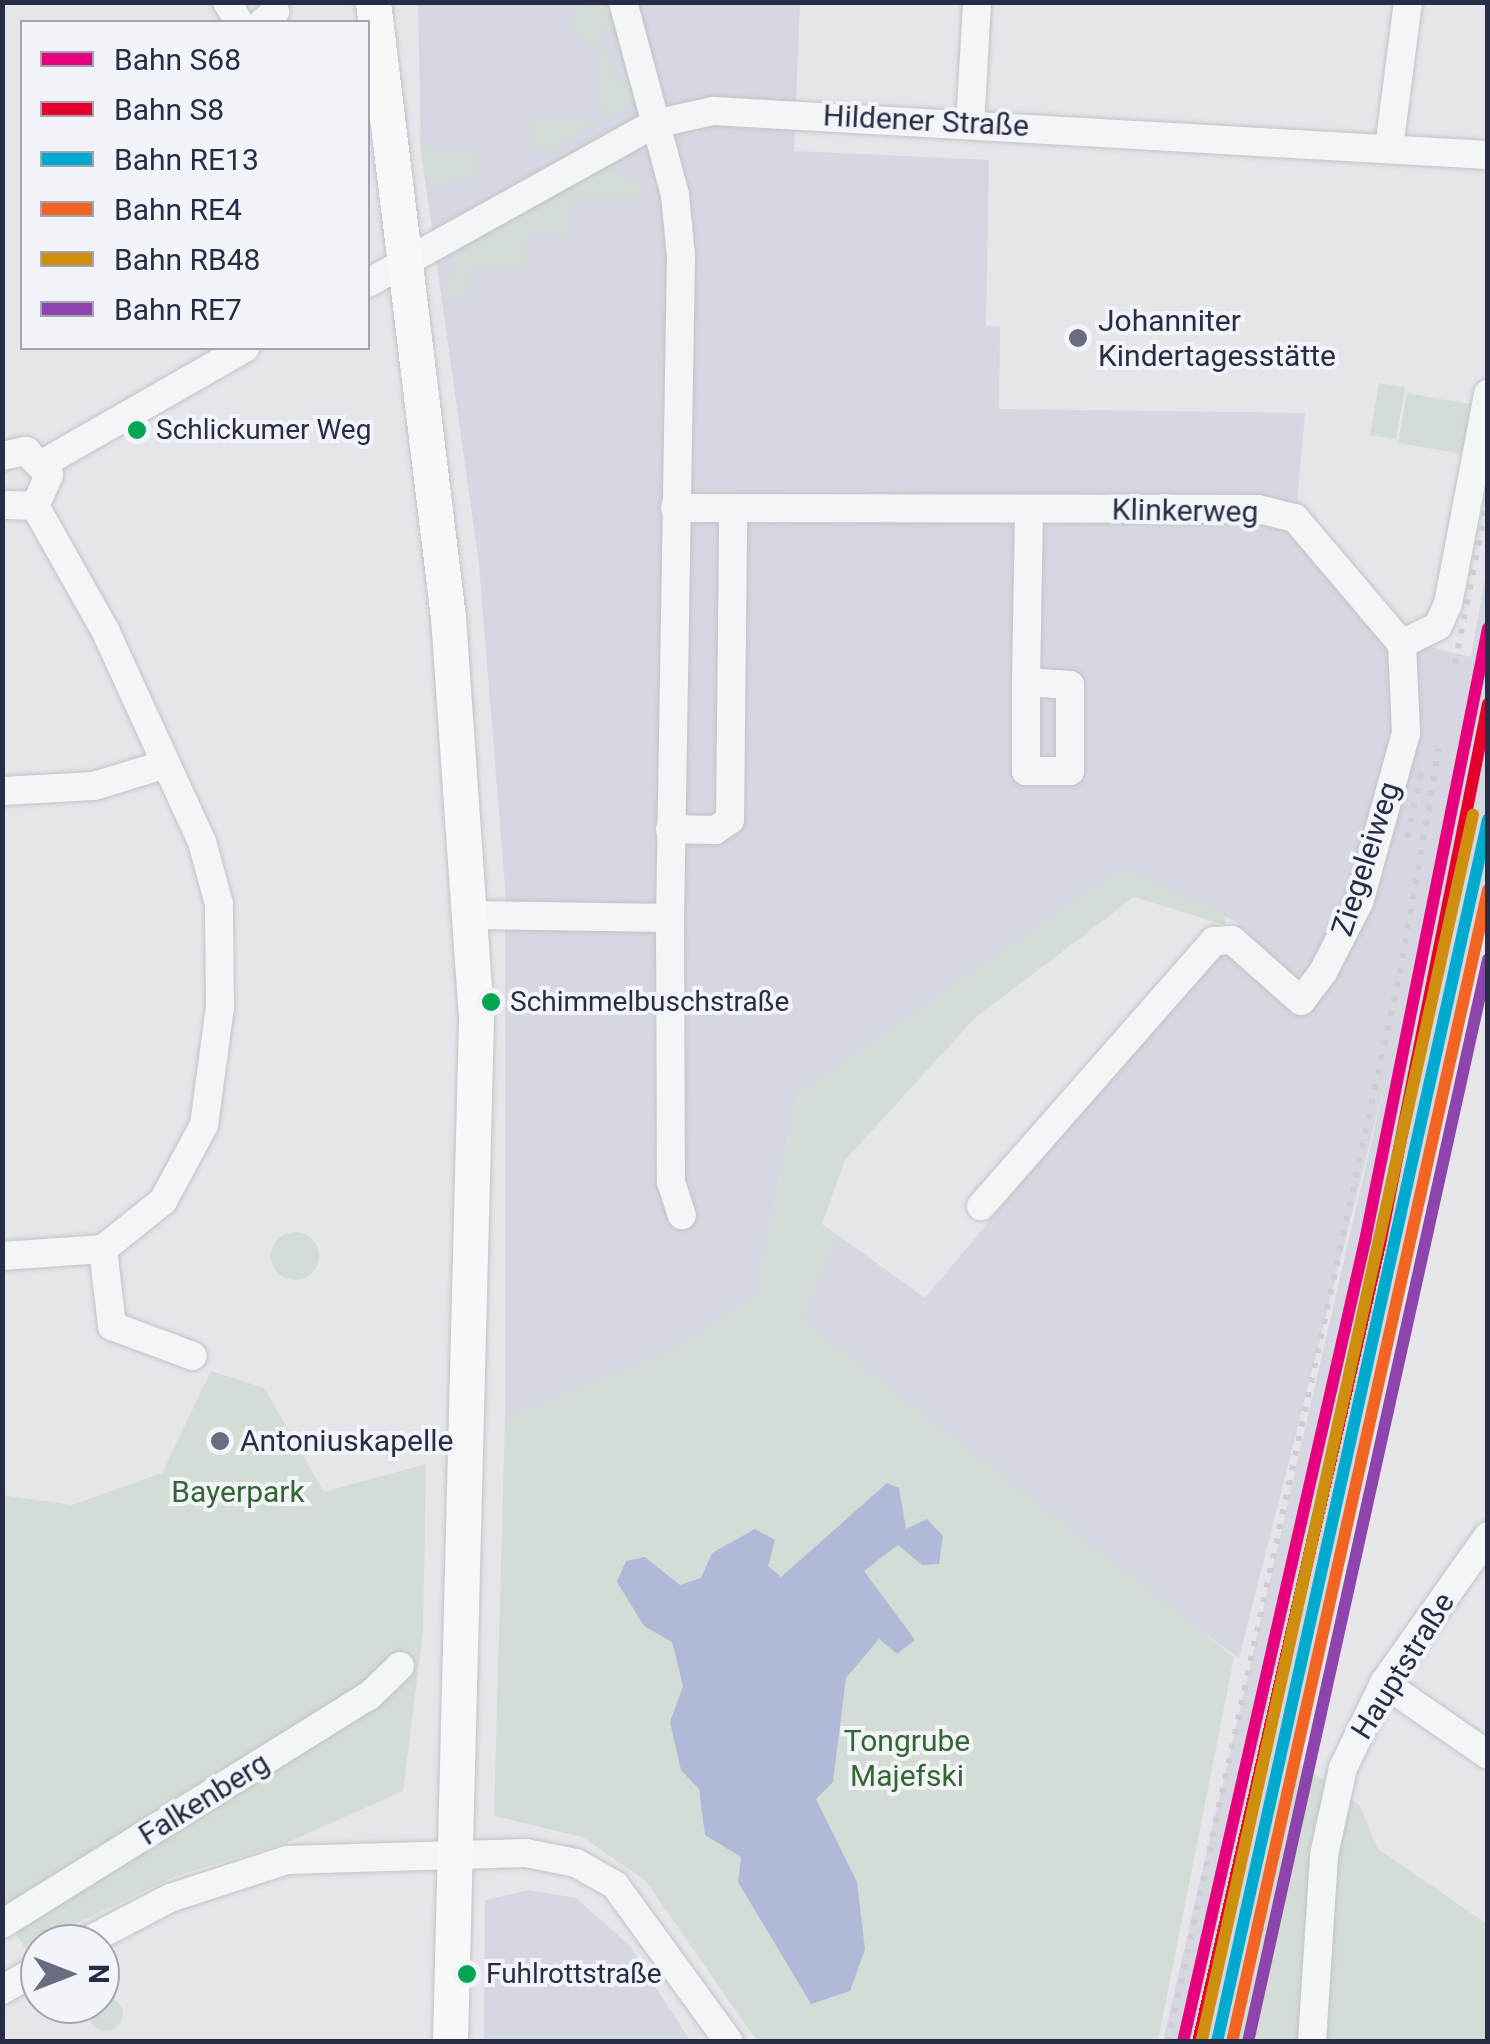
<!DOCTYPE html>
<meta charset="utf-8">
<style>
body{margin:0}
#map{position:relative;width:1490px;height:2044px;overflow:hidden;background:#e5e5ea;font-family:Roboto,sans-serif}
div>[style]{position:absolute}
.built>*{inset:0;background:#d5d8e1}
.green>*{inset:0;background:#d3ddd5}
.round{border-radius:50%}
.water>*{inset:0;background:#b0bad8}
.roads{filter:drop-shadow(0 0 2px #c3c3c8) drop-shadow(0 0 2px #c3c3c8)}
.minor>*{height:28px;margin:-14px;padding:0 14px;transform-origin:14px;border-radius:14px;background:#f4f5f7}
.major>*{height:35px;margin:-17.5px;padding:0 17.5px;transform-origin:17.5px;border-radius:17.5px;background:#f8f8f8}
.rail>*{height:6px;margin-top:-3px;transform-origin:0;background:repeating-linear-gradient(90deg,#cdced2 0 5px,transparent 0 15px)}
.rail-1>*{height:12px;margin:-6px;padding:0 6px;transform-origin:6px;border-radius:6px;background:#e5007d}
.rail-2>*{height:12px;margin:-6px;padding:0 6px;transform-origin:6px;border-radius:6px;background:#e4002b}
.rail-3>*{height:12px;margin:-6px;padding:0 6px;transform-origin:6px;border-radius:6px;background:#00a9ce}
.rail-4>*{height:12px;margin:-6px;padding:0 6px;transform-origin:6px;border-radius:6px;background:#f26522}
.rail-5>*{height:12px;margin:-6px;padding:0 6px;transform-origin:6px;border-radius:6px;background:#ce8e0e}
.rail-6>*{height:12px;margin:-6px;padding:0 6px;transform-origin:6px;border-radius:6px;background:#8e44ad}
.dots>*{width:28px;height:28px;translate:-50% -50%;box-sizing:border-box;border:5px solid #f3f4f9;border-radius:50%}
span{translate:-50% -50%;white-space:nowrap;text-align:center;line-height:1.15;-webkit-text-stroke:8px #f3f4f9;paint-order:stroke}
.bus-label{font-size:28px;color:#282d47}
.left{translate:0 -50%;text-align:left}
.street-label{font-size:30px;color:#282d47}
.poi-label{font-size:30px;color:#282d47}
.park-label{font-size:30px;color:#346535}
.frame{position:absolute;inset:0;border:5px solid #282d47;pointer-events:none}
.legend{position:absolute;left:20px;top:20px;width:350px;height:330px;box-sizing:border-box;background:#f3f4f9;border:2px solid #a2a4b2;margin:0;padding:12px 18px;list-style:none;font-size:30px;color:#282d47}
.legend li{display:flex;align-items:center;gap:20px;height:50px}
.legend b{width:50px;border:2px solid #a2a4b2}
.north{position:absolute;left:20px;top:1924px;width:100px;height:100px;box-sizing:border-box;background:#f3f4f9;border:2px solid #a2a4b2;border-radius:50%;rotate:90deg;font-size:28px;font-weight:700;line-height:40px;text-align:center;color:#282d47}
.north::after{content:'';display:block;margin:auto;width:35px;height:45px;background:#6a6d80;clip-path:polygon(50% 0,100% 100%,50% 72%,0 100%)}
</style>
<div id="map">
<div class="built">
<i style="clip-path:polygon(418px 3px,800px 3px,794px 151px,989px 160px,986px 326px,1000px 327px,999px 409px,1305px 413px,1295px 529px,1413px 643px,1471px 657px,1487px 568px,1487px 902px,1226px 2041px,1163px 2041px,1387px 1075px,1239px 1658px,1090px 1553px,801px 1319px,836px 1234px,925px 1298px,1239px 923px,1123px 869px,797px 1096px,756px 1297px,671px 1352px,505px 1419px,505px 886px,479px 564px,421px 151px)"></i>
<i style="clip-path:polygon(529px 1890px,576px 1898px,630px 1946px,690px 2041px,484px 2041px,485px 1900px)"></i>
</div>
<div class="green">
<i style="clip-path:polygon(581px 3px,609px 3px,614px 26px,599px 31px,615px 84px,627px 80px,634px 102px,603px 121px,597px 45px,570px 28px)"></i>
<i style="clip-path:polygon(533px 120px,599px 121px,550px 148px,532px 147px)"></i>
<i style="clip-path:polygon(418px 121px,423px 150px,477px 151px,477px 175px,431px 185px,422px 162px)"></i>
<i style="clip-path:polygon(609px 169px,638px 184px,640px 197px,570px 196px,569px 234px,526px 233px,525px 268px,469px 267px,468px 296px,444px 297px,458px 253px)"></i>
<i style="clip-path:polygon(1379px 383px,1405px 387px,1396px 439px,1370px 435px)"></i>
<i style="clip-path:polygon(1407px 393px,1471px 404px,1463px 454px,1398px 443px)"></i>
<i style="clip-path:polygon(1123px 869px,1225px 916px,1225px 925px,1134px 897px,975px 1018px,845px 1160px,822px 1224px,836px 1234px,801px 1319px,1234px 1657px,1158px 2041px,757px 2041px,645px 1880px,582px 1837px,494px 1816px,505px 1419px,671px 1352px,756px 1297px,797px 1096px)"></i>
<i class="round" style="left:271px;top:1232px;width:48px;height:48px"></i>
<i style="clip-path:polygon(211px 1371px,264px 1388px,324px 1492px,426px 1464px,423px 1631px,403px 1791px,286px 1843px,176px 1876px,25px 1948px,3px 1913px,2px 1495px,72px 1505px,162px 1473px)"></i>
<i style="clip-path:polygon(1295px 1760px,1360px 1806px,1378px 1849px,1487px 1924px,1487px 2041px,1226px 2042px)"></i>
<i class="round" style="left:89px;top:1997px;width:34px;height:34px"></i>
</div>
<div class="water">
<i style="clip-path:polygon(887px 1483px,899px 1488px,906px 1529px,927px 1519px,943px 1536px,939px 1564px,922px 1565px,898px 1545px,864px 1571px,915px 1640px,897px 1654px,879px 1639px,846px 1678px,833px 1782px,816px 1799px,857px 1882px,865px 1949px,850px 1991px,811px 2004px,738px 1882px,741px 1857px,705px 1835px,699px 1789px,681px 1770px,670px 1722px,683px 1686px,672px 1642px,644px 1626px,617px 1582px,626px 1561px,645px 1557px,680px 1585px,701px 1578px,712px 1553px,755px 1529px,775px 1540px,768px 1566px,781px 1577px)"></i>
</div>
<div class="roads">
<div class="minor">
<i style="left:227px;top:2px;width:23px;rotate:59deg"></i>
<i style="left:623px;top:2px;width:200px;rotate:74.9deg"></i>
<i style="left:675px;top:195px;width:61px;rotate:84.4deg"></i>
<i style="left:681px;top:256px;width:662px;rotate:90.95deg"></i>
<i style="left:670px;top:918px;width:264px;rotate:89.8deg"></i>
<i style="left:671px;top:1182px;width:35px;rotate:72deg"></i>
<i style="left:263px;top:22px;width:16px;rotate:-40deg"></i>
<i style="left:970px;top:125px;width:123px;rotate:-86.7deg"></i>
<i style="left:1389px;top:148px;width:147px;rotate:-82.6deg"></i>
<i style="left:368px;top:283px;width:327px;rotate:-29.1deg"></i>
<i style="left:654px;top:124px;width:60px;rotate:-12.4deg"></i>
<i style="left:713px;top:111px;width:776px;rotate:3.25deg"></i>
<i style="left:2px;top:456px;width:25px;rotate:-12deg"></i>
<i style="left:26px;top:451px;width:33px;rotate:46deg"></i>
<i style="left:49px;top:475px;width:34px;rotate:114deg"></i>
<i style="left:35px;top:506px;width:33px;rotate:-178deg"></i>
<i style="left:44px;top:463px;width:232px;rotate:-29.8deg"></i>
<i style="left:675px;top:508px;width:583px;rotate:0.1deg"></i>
<i style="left:1258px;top:509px;width:38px;rotate:14deg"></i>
<i style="left:1295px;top:518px;width:165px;rotate:49.7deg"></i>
<i style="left:1402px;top:644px;width:89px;rotate:87.4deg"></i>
<i style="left:1406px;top:733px;width:175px;rotate:105.5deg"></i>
<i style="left:1359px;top:902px;width:79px;rotate:117.2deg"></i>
<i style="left:1323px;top:972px;width:36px;rotate:127deg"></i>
<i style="left:1301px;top:1001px;width:92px;rotate:-138.5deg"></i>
<i style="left:1232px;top:940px;width:18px;rotate:177deg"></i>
<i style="left:1214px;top:941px;width:353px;rotate:131.3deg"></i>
<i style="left:1402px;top:644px;width:40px;rotate:-26.6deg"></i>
<i style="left:1438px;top:626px;width:24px;rotate:-66deg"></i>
<i style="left:1448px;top:604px;width:214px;rotate:-79.2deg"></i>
<i style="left:1026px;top:682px;width:44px;rotate:3.9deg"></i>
<i style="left:1070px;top:685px;width:86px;rotate:90deg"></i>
<i style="left:1070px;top:771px;width:44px;rotate:180deg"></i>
<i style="left:1026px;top:771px;width:89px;rotate:-90deg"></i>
<i style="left:1026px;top:682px;width:173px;rotate:-89deg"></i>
<i style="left:2px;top:791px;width:92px;rotate:-3.1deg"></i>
<i style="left:94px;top:786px;width:75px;rotate:-17deg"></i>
<i style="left:670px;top:829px;width:45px;rotate:1.3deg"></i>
<i style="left:715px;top:830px;width:18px;rotate:-34deg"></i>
<i style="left:730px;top:820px;width:312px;rotate:-89.4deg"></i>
<i style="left:471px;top:915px;width:199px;rotate:0.9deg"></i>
<i style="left:103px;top:1249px;width:78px;rotate:83.3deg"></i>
<i style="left:112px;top:1326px;width:86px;rotate:20.3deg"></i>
<i style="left:2px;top:1256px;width:101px;rotate:-4deg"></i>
<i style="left:103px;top:1249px;width:77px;rotate:-38.7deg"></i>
<i style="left:163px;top:1201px;width:86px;rotate:-61.7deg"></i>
<i style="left:204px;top:1125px;width:119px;rotate:-82.3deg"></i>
<i style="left:220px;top:1007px;width:103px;rotate:-90.6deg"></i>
<i style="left:219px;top:904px;width:64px;rotate:-105.3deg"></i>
<i style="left:202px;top:842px;width:231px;rotate:-114.6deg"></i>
<i style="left:106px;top:632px;width:145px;rotate:-119.4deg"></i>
<i style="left:1384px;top:1683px;width:126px;rotate:34.7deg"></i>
<i style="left:2px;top:1924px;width:432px;rotate:-31.9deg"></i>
<i style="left:369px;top:1696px;width:43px;rotate:-44.1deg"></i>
<i style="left:82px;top:1944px;width:99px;rotate:-27.6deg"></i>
<i style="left:170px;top:1898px;width:123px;rotate:-18deg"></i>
<i style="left:287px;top:1860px;width:239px;rotate:-1.7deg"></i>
<i style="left:526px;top:1853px;width:51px;rotate:11.3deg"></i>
<i style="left:576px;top:1863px;width:45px;rotate:29.4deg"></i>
<i style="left:615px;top:1885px;width:194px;rotate:54deg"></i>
<i style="left:2px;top:1990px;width:44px;rotate:-30.1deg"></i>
<i style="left:1312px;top:2042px;width:187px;rotate:-86.3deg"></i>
<i style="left:1324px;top:1855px;width:89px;rotate:-77.7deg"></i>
<i style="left:1343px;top:1768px;width:94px;rotate:-64.2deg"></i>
<i style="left:1384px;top:1683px;width:180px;rotate:-54.7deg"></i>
</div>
<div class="major">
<i style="left:373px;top:2px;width:620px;rotate:83.05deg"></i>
<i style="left:448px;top:617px;width:404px;rotate:86deg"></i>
<i style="left:476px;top:1020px;width:1022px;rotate:91.46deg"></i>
</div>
</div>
<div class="rail">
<i style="left:1455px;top:663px;width:170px;rotate:-78.8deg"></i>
<i style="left:1407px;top:837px;width:70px;rotate:-77.6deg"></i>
<i style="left:1168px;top:2042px;width:1094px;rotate:-77.76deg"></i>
<i style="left:1400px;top:973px;width:228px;rotate:-80.2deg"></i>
</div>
<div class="rail-1">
<i style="left:1183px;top:2042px;width:821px;rotate:-77.2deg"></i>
<i style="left:1365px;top:1241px;width:625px;rotate:-78.65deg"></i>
</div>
<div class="rail-2">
<i style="left:1198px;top:2042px;width:818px;rotate:-77.15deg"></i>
<i style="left:1380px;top:1244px;width:551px;rotate:-78.69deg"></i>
</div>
<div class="rail-3">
<i style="left:1217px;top:2042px;width:1252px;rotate:-77.5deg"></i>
</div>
<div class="rail-4">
<i style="left:1232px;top:2042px;width:1180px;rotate:-77.47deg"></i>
</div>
<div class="rail-5">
<i style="left:1202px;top:2039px;width:1254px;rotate:-77.52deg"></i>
</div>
<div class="rail-6">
<i style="left:1248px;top:2042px;width:1109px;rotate:-77.5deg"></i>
</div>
<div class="dots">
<i style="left:1078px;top:338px;background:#6a6d80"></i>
<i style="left:137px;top:430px;background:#00a651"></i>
<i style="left:491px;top:1002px;background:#00a651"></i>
<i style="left:220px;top:1441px;background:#6a6d80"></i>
<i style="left:467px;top:1974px;background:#00a651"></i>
</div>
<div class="bus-label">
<span class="left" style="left:156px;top:430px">Schlickumer Weg</span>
<span class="left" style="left:510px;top:1002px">Schimmelbuschstraße</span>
<span class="left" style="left:486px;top:1974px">Fuhlrottstraße</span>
</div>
<div class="street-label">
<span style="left:926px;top:121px;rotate:3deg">Hildener Straße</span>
<span style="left:1185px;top:511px;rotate:1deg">Klinkerweg</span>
<span style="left:1366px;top:859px;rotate:-72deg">Ziegeleiweg</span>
<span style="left:1403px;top:1666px;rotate:-58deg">Hauptstraße</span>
<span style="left:204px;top:1799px;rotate:-32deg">Falkenberg</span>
</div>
<div class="poi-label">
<span class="left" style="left:1098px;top:338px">Johanniter<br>Kindertagesstätte</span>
<span class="left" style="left:240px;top:1441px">Antoniuskapelle</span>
</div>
<div class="park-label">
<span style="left:238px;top:1492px">Bayerpark</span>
<span style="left:907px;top:1758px">Tongrube<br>Majefski</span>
</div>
<div class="frame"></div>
<ul class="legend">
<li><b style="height:12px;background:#e5007d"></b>Bahn S68</li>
<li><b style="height:12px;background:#e4002b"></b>Bahn S8</li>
<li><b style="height:12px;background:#00a9ce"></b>Bahn RE13</li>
<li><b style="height:12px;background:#f26522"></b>Bahn RE4</li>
<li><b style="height:12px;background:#ce8e0e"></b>Bahn RB48</li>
<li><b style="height:12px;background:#8e44ad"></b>Bahn RE7</li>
</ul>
<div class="north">N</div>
</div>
